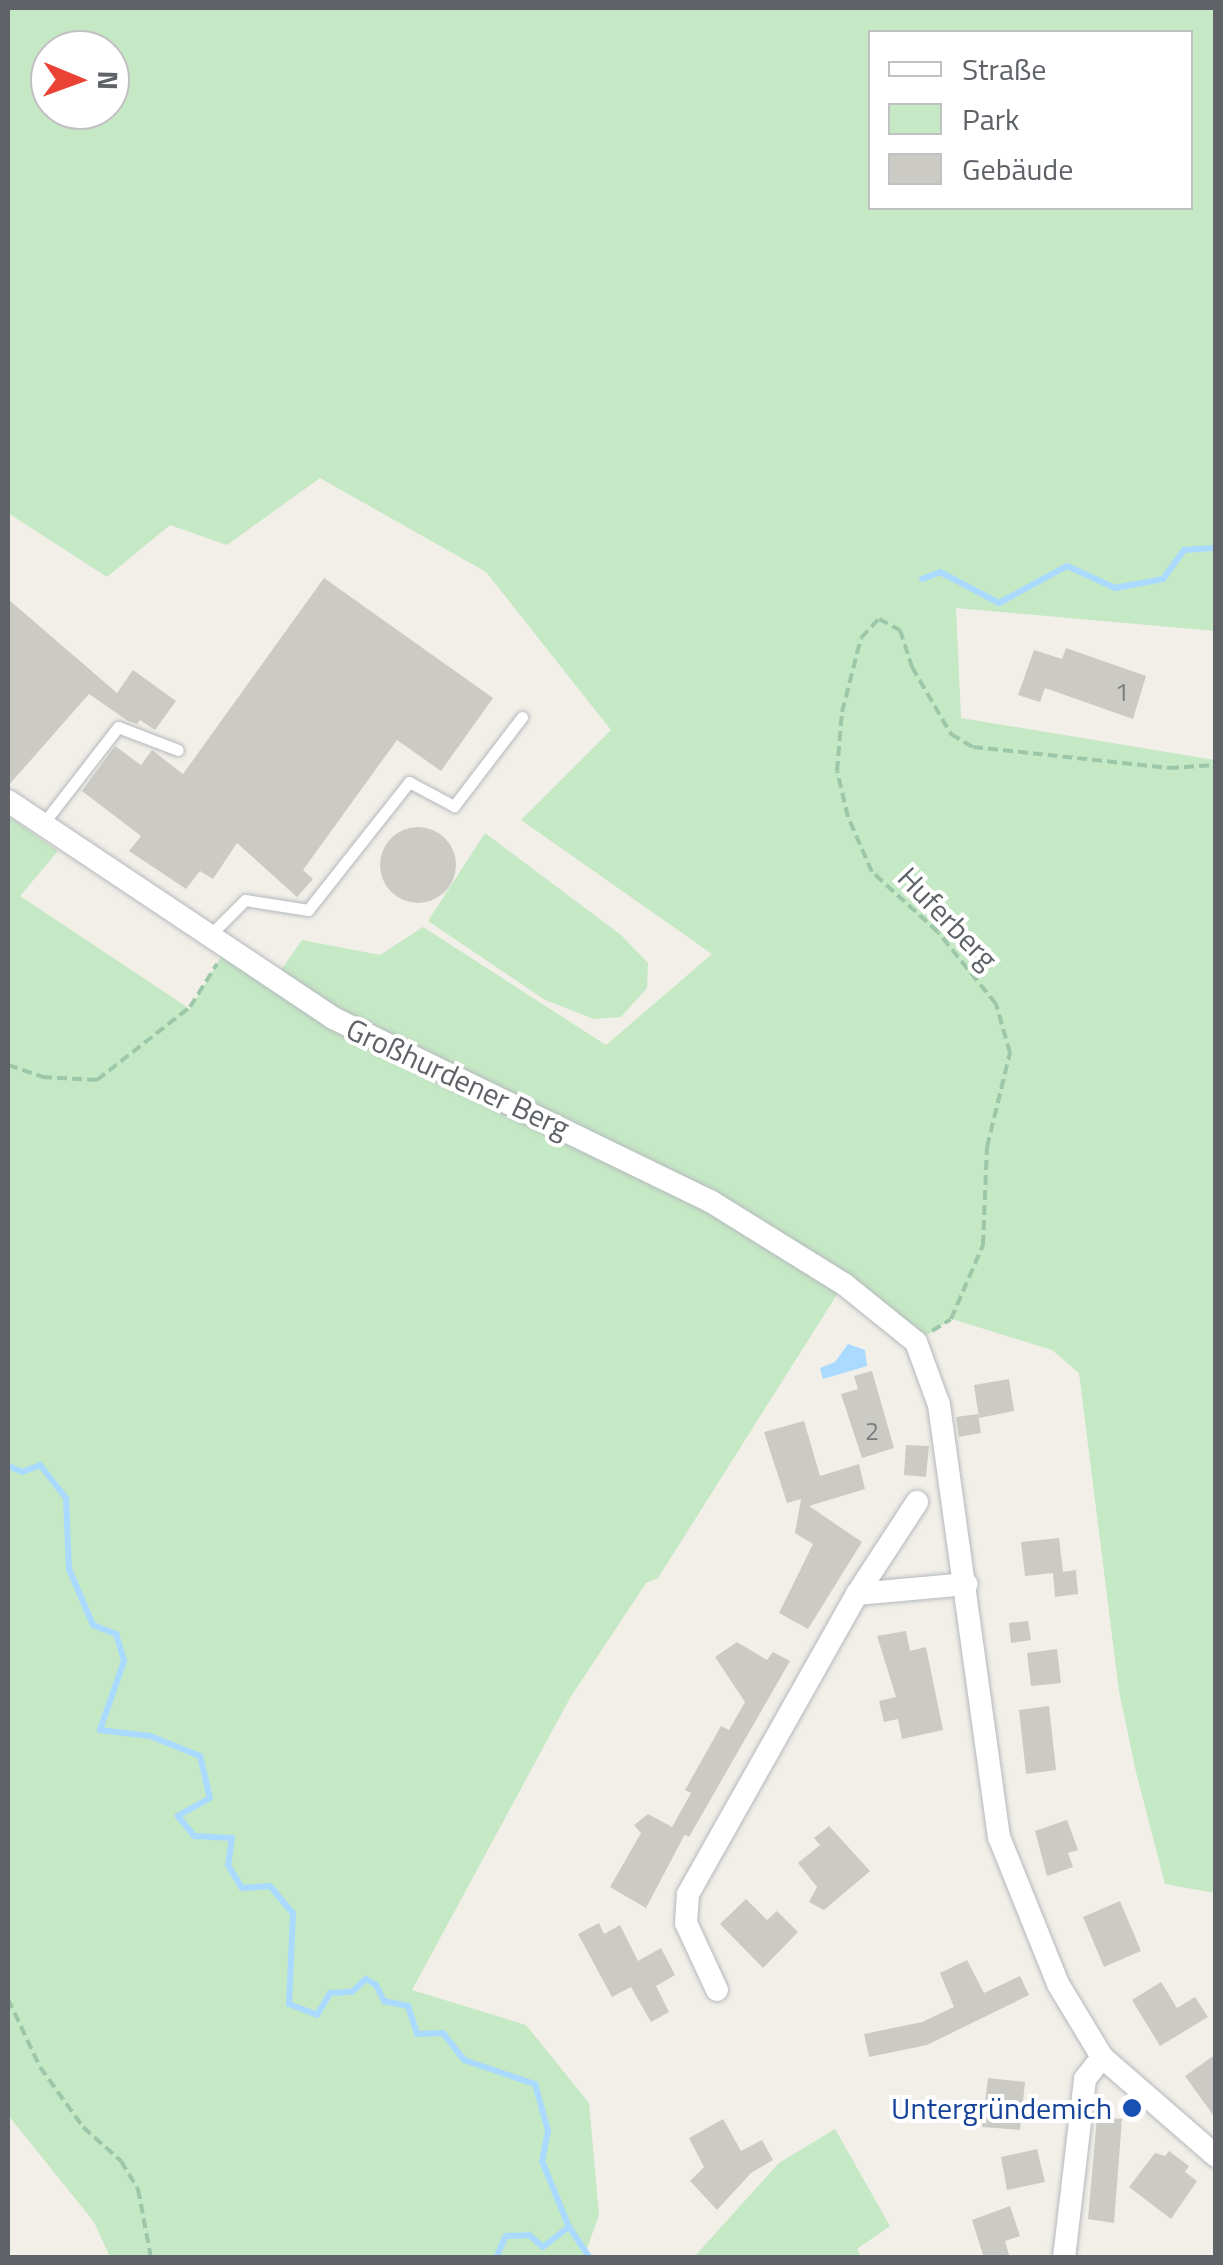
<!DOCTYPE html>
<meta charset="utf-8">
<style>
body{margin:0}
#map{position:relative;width:1223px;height:2265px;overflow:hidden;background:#f1efe8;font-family:"Titillium Web",sans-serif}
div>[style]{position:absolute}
.green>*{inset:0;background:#c5e8c5}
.water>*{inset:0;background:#aadaff}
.stream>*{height:6px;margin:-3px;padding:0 3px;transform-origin:3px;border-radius:3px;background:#aadaff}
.building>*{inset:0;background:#cccac5}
.round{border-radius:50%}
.path>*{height:4px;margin-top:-2px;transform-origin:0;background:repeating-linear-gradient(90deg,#9cc7a9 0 10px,transparent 0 15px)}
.roads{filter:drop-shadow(0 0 2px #b5b8bc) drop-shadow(0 0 2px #b5b8bc)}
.lane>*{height:11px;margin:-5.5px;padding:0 5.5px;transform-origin:5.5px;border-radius:5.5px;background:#fff}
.street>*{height:22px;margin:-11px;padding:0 11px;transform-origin:11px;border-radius:11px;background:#fff}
.dots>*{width:28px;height:28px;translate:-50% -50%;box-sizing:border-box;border:5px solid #fff;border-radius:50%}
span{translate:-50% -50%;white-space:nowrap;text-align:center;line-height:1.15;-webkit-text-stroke:8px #fff;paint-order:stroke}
.number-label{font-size:25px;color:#7a7d7f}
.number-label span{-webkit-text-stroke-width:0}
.street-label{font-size:30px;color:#5f6368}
.transit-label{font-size:30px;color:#164399}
.right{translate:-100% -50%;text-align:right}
.frame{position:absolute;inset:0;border:10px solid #5f6368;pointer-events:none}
.legend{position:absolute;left:868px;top:30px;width:325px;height:180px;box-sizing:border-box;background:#fff;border:2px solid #bfc1c3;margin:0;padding:12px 18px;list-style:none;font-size:30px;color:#5f6368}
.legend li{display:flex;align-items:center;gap:20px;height:50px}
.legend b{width:50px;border:2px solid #bfc1c3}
.north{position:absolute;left:30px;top:30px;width:100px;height:100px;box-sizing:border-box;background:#fff;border:2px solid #bfc1c3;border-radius:50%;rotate:91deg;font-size:28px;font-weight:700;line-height:40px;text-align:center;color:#5f6368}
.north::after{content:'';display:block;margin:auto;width:35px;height:45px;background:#ea4335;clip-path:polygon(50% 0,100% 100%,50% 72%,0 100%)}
</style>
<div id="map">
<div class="green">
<i style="clip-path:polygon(evenodd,8px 8px,1215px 8px,1215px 631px,956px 608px,961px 718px,1215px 760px,1215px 1893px,1165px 1884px,1136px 1772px,1119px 1691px,1079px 1373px,1052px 1350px,952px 1319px,916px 1342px,843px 1285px,658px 1578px,646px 1583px,570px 1698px,412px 1990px,526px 2025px,589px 2103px,599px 2215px,584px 2257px,110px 2257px,94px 2222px,8px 2115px,8px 816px,58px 851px,20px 896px,190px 1009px,225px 950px,274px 980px,302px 940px,380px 955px,423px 927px,606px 1045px,712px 954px,521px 820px,611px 730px,486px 572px,320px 478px,227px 545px,170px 525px,107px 577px,8px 513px,8px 8px,870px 32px,1190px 32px,1190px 208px,870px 208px,870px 32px,8px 8px,50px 50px,110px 50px,110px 110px,50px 110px,50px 50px)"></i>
<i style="clip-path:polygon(485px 833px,621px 935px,648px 963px,647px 988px,621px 1017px,594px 1019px,545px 1000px,428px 921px)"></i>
<i style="clip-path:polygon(835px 2129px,890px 2226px,857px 2249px,861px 2257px,694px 2257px,779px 2163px)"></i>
</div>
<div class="water">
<i style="clip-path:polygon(848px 1344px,865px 1350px,867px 1366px,823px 1379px,820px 1368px,835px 1362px)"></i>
</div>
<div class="stream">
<i style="left:922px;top:579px;width:19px;rotate:-21deg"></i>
<i style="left:940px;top:572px;width:67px;rotate:27.7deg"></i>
<i style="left:999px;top:603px;width:77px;rotate:-28.6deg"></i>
<i style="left:1067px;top:566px;width:53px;rotate:24.6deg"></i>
<i style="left:1115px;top:588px;width:49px;rotate:-10.6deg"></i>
<i style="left:1163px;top:579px;width:36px;rotate:-54deg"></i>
<i style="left:1184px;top:550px;width:32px;rotate:-4deg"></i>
<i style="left:8px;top:1466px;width:15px;rotate:23deg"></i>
<i style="left:22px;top:1472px;width:19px;rotate:-21deg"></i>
<i style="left:40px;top:1465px;width:42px;rotate:51.8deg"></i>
<i style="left:66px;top:1498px;width:71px;rotate:87.6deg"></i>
<i style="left:69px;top:1569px;width:61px;rotate:66.8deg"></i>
<i style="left:93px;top:1625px;width:25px;rotate:21deg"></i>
<i style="left:116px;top:1634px;width:28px;rotate:73deg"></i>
<i style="left:124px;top:1661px;width:73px;rotate:109.2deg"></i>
<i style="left:100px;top:1730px;width:50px;rotate:6.8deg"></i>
<i style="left:150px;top:1736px;width:54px;rotate:21.8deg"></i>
<i style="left:200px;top:1756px;width:43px;rotate:76.6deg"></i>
<i style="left:210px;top:1798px;width:37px;rotate:151deg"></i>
<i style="left:178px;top:1816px;width:26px;rotate:51deg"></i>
<i style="left:194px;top:1836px;width:38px;rotate:3deg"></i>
<i style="left:232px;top:1838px;width:27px;rotate:98deg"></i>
<i style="left:228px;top:1865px;width:27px;rotate:59deg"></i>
<i style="left:242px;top:1888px;width:28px;rotate:-4deg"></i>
<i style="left:270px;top:1886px;width:35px;rotate:50deg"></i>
<i style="left:293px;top:1913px;width:91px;rotate:92.5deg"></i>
<i style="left:289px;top:2004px;width:30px;rotate:21deg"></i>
<i style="left:317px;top:2015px;width:26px;rotate:-59deg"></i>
<i style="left:330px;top:1993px;width:22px;rotate:-3deg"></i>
<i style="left:352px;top:1992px;width:19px;rotate:-43deg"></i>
<i style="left:366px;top:1979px;width:12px;rotate:31deg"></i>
<i style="left:376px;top:1985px;width:18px;rotate:63deg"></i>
<i style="left:384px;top:2001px;width:25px;rotate:12deg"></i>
<i style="left:408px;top:2006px;width:29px;rotate:72deg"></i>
<i style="left:417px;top:2034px;width:26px;rotate:-2deg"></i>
<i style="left:443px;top:2033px;width:34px;rotate:52deg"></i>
<i style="left:464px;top:2060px;width:75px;rotate:18.7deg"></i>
<i style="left:535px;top:2084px;width:49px;rotate:74.5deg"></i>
<i style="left:548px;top:2131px;width:31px;rotate:101deg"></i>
<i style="left:542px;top:2161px;width:71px;rotate:67.8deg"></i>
<i style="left:569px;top:2227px;width:37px;rotate:56deg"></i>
<i style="left:496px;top:2258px;width:24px;rotate:-66deg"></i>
<i style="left:506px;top:2236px;width:23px;rotate:-2deg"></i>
<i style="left:529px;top:2235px;width:18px;rotate:41deg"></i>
<i style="left:543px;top:2247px;width:33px;rotate:-38deg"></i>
</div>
<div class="building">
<i style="clip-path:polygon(324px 578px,493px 698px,441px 771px,397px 740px,303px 870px,313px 879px,297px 897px,237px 843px,213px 879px,200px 871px,186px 889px,129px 851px,141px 836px,82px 791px,115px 746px,141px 765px,152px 750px,183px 774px)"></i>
<i style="clip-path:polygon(8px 599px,117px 693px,133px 670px,176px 701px,155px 730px,140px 720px,137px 724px,128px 721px,89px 694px,8px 786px)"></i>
<i style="clip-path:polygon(1066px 648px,1146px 676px,1133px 719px,1045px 688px,1040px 702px,1018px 695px,1034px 650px,1062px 659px)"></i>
<i class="round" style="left:380px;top:827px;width:76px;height:76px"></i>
<i style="clip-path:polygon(872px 1371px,894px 1448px,862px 1458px,841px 1394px,858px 1389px,854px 1376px)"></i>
<i style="clip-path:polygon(1009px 1379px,1014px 1411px,979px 1418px,974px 1385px)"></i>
<i style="clip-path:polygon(978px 1414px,981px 1433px,959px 1437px,956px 1417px)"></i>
<i style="clip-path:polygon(804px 1421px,820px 1476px,859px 1464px,865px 1489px,809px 1506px,862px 1542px,808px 1629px,779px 1613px,813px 1544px,795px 1533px,801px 1499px,787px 1503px,764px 1432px)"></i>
<i style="clip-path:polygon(906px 1445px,929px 1446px,926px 1477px,904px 1475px)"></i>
<i style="clip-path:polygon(1059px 1538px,1063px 1572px,1076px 1570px,1078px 1594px,1055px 1597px,1053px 1573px,1025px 1576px,1021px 1542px)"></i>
<i style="clip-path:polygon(1028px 1621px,1031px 1640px,1011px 1643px,1009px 1623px)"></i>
<i style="clip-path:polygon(906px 1631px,910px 1651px,926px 1647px,943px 1730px,902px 1739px,898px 1719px,884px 1722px,879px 1701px,896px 1697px,877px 1636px)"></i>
<i style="clip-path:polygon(737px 1642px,767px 1660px,773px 1652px,790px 1661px,689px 1837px,672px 1827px,691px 1793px,685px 1790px,721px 1726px,729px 1730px,745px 1702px,715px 1657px)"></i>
<i style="clip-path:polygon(1057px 1649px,1061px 1683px,1031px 1686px,1027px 1653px)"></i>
<i style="clip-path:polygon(1049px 1706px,1056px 1770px,1026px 1774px,1019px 1710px)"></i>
<i style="clip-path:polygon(648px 1814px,685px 1834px,646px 1908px,610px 1887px,641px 1833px,634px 1825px)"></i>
<i style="clip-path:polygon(1067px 1820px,1078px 1850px,1068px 1853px,1073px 1867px,1047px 1876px,1035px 1831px)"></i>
<i style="clip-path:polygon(829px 1826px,870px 1871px,824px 1910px,809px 1902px,817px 1887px,798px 1863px,820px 1845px,814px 1838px)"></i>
<i style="clip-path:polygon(746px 1899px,767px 1920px,777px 1911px,798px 1932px,763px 1968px,720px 1924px)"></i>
<i style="clip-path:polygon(1120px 1901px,1141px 1951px,1104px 1967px,1083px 1917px)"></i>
<i style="clip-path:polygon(599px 1923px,604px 1934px,620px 1925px,638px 1961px,661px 1948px,675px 1975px,656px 1986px,669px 2012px,651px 2022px,631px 1987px,612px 1997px,578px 1934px)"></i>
<i style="clip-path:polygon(967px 1960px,984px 1993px,1020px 1976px,1029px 1995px,927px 2045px,869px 2057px,864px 2034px,922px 2022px,954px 2007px,940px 1973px)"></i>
<i style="clip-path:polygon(1161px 1982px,1177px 2008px,1195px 1997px,1208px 2017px,1160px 2046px,1132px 2000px)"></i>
<i style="clip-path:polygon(1216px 2054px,1216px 2119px,1185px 2076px)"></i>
<i style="clip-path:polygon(988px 2078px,1025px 2082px,1020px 2130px,982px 2127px)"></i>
<i style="clip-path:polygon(1097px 2117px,1122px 2119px,1114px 2223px,1088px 2219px)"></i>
<i style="clip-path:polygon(723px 2119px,741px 2151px,762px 2140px,773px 2160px,751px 2173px,717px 2210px,690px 2181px,704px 2167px,689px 2138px)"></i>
<i style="clip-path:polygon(1037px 2149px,1045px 2182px,1007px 2190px,1001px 2157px)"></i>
<i style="clip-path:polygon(1169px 2151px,1189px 2166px,1185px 2172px,1197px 2181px,1171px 2219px,1129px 2187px,1155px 2153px,1165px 2156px)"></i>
<i style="clip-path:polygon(1010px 2206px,1020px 2236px,1005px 2241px,1010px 2258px,984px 2258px,972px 2220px)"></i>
</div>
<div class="path">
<i style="left:8px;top:1065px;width:36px;rotate:19deg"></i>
<i style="left:42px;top:1077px;width:55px;rotate:3.1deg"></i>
<i style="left:97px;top:1080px;width:118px;rotate:-38.1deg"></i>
<i style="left:190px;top:1007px;width:51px;rotate:-57.9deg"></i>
<i style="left:932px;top:1331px;width:22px;rotate:-32deg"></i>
<i style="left:951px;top:1319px;width:81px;rotate:-66.6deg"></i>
<i style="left:983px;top:1245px;width:98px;rotate:-87.7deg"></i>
<i style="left:987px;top:1147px;width:97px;rotate:-76.3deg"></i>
<i style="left:1010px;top:1053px;width:51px;rotate:-105.9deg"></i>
<i style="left:996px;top:1004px;width:92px;rotate:-128.9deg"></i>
<i style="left:938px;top:932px;width:89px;rotate:-137.7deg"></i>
<i style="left:872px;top:872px;width:60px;rotate:-113.6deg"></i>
<i style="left:848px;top:817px;width:47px;rotate:-103.4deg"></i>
<i style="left:837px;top:771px;width:59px;rotate:-85.2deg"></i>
<i style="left:842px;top:712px;width:76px;rotate:-75.6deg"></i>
<i style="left:861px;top:638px;width:26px;rotate:-47deg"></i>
<i style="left:879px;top:619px;width:24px;rotate:28deg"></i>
<i style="left:900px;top:630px;width:39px;rotate:72deg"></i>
<i style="left:912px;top:667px;width:78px;rotate:59.8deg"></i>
<i style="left:951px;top:734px;width:26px;rotate:31deg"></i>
<i style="left:973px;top:747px;width:197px;rotate:6.1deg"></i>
<i style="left:1169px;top:768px;width:47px;rotate:-3.7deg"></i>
<i style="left:8px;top:1999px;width:75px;rotate:64.8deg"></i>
<i style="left:40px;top:2067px;width:74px;rotate:54.4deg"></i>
<i style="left:83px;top:2127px;width:51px;rotate:41.8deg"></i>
<i style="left:121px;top:2161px;width:33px;rotate:59deg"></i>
<i style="left:138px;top:2189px;width:70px;rotate:79.3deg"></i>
</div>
<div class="roads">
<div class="lane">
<i style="left:42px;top:825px;width:124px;rotate:-52.2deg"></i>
<i style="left:118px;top:727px;width:64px;rotate:21deg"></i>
<i style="left:210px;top:935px;width:49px;rotate:-45deg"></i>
<i style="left:245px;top:900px;width:64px;rotate:9deg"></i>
<i style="left:308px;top:910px;width:163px;rotate:-51.7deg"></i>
<i style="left:409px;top:782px;width:51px;rotate:28.1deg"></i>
<i style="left:454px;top:806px;width:112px;rotate:-52.6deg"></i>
</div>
<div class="street">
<i style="left:8px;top:801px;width:391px;rotate:33.7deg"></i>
<i style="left:333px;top:1018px;width:419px;rotate:25.9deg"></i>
<i style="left:710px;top:1201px;width:158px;rotate:31.8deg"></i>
<i style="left:844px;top:1284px;width:92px;rotate:38.9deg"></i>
<i style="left:916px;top:1342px;width:67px;rotate:69.9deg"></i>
<i style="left:939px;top:1405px;width:436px;rotate:82.1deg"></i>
<i style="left:999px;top:1837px;width:158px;rotate:68.1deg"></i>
<i style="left:1058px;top:1984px;width:85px;rotate:58.9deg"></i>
<i style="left:1102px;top:2057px;width:151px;rotate:41deg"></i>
<i style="left:857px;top:1594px;width:110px;rotate:-56.9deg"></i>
<i style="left:717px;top:1990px;width:74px;rotate:-114.8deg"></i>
<i style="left:686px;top:1923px;width:29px;rotate:-86deg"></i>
<i style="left:688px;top:1894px;width:344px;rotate:-60.6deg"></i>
<i style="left:857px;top:1594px;width:110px;rotate:-5.2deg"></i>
<i style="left:1064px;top:2258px;width:180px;rotate:-83.3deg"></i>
<i style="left:1085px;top:2079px;width:28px;rotate:-52deg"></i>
</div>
</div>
<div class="dots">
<i style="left:1132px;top:2108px;background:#1a4fb4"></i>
</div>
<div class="number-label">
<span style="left:1122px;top:692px">1</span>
<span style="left:872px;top:1431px">2</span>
</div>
<div class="street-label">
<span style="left:948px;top:918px;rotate:46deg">Huferberg</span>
<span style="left:458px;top:1078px;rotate:25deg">Großhurdener Berg</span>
</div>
<div class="transit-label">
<span class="right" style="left:1112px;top:2108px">Untergründemich</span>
</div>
<div class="frame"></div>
<ul class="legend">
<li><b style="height:12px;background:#fff"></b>Straße</li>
<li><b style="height:28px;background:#c5e8c5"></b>Park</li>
<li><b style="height:28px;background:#cccac5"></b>Gebäude</li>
</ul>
<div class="north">N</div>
</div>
